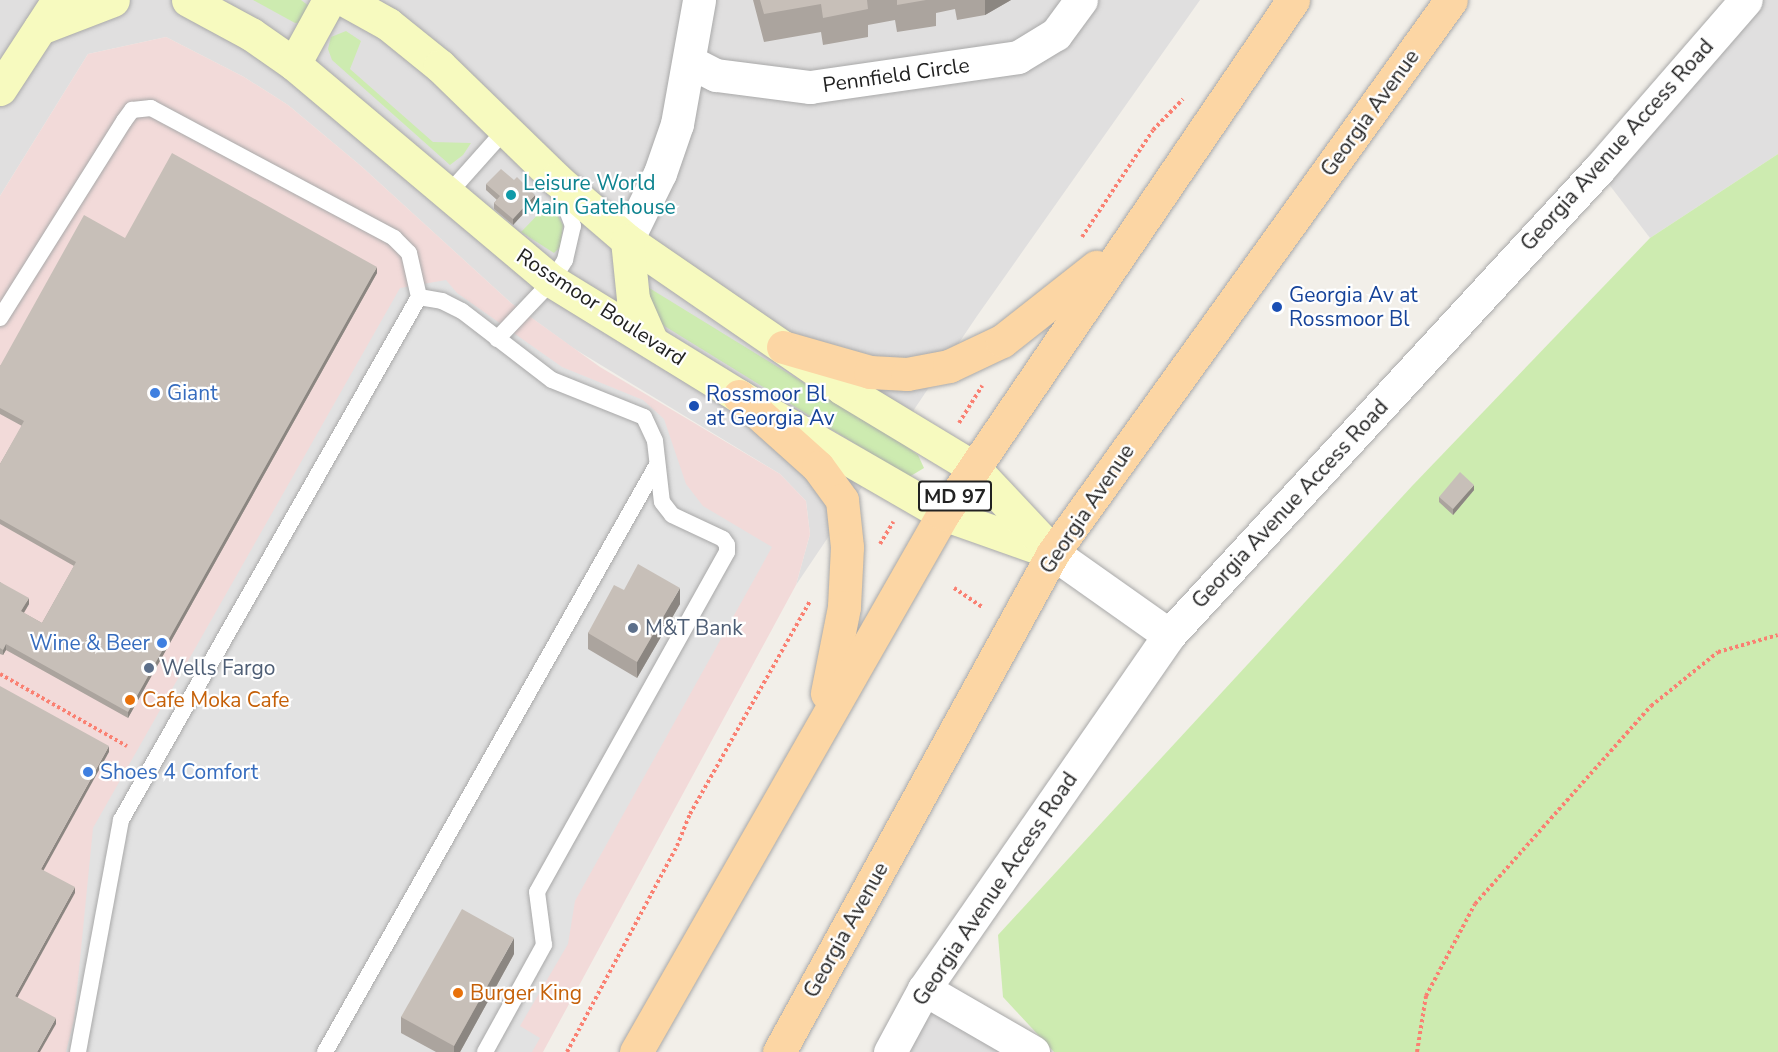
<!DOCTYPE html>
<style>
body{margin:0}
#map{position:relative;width:1778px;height:1052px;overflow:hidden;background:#f2efe9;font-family:"Nunito Sans",sans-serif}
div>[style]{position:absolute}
.residential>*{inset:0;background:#e0dfdf}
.commercial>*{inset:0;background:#f2dad9}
.grass>*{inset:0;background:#cdebb0}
.parking>*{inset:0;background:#e2e2e2}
.path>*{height:4px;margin-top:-2px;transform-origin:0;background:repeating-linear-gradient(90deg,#fa8072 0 3px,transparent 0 6px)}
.roads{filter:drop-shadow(0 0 2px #a9a9a9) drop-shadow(0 0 2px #a9a9a9)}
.lane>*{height:16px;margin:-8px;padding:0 8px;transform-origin:8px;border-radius:8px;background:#fff}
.street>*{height:33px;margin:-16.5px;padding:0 16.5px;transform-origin:16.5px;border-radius:16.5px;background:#fff}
.secondary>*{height:33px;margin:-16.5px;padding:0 16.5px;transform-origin:16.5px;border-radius:16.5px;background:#f7fabf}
.primary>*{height:33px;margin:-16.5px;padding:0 16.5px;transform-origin:16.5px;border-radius:16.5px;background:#fcd6a4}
.wall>*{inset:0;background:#aba49e}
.shaded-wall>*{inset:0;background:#8b8681}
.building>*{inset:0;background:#c7bfb8}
.dots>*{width:16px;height:16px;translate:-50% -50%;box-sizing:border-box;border:3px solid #fff;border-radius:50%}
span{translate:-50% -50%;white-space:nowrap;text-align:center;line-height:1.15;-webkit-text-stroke:4.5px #fff;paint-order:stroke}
.shield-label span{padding:2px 4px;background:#fff;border:2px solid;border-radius:4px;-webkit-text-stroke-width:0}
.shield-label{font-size:20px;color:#222;font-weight:700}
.street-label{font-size:21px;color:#222}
.culture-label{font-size:21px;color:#0d838f}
.left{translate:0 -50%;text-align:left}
.transit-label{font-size:21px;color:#164399}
.shop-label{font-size:21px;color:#366cbe}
.right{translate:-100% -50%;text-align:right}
.service-label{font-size:21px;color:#4e5e75}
.food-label{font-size:21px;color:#c56008}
</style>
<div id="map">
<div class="residential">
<i style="clip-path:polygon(0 0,1200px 0,977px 316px,796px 585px,810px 534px,806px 501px,780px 474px,573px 348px,511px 303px,361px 166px,288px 105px,244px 77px,166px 37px,88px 54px,0 196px)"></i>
<i style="clip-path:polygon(1746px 0,1778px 0,1778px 154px,1650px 238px,1598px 170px)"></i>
<i style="clip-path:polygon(924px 989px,1033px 1052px,890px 1052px)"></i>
</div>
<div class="commercial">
<i style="clip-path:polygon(166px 37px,244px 77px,288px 105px,361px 166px,511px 303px,600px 367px,780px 474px,806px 501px,810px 534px,796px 585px,543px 1052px,0 1052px,0 196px,88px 54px)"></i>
</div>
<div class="grass">
<i style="clip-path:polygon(253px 0,301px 0,309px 6px,300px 23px,295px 23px)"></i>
<i style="clip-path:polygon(346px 31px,361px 41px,350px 69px,433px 142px,471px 143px,463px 155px,450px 165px,332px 60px,328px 49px,331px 37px)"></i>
<i style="clip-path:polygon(1778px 154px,1778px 1052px,1054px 1052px,1003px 997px,998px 935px,1413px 485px,1650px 238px)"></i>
<i style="clip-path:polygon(550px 202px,563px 225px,560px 247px,554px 253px,521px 232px)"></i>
<i style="clip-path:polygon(646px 286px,903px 444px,918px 455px,924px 468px,909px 477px,666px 327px,656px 319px)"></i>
</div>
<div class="parking">
<i style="clip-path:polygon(446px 280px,457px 293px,562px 367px,643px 400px,664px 419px,686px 484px,703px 506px,772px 547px,575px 901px,568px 944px,520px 1026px,540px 1038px,532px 1052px,66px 1052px,74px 1020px,93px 828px,400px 288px)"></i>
</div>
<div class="path">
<i style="left:1082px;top:237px;width:128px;rotate:-56.4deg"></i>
<i style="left:1153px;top:130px;width:43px;rotate:-45.9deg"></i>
<i style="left:959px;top:423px;width:44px;rotate:-58.1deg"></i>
<i style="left:880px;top:544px;width:26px;rotate:-59deg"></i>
<i style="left:954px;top:588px;width:34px;rotate:34deg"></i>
<i style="left:0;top:674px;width:146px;rotate:29.6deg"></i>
<i style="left:567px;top:1052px;width:234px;rotate:-61.9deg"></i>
<i style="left:677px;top:846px;width:35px;rotate:-68deg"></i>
<i style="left:690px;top:814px;width:244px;rotate:-60.6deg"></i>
<i style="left:1417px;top:1052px;width:57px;rotate:-80.9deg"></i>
<i style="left:1426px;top:996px;width:104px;rotate:-62deg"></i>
<i style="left:1475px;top:904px;width:265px;rotate:-48.4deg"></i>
<i style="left:1651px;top:706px;width:86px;rotate:-38.9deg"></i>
<i style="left:1718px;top:652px;width:62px;rotate:-15.8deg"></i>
</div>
<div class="roads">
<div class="lane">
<i style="left:448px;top:194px;width:86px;rotate:-48.3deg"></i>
<i style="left:419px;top:297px;width:23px;rotate:10deg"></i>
<i style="left:442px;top:301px;width:22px;rotate:27deg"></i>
<i style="left:462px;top:311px;width:113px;rotate:37.5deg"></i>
<i style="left:552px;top:380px;width:99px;rotate:21.9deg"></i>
<i style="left:644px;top:417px;width:26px;rotate:65deg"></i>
<i style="left:655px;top:441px;width:61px;rotate:83.5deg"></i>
<i style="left:662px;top:502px;width:16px;rotate:52deg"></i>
<i style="left:672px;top:515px;width:56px;rotate:25.2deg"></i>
<i style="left:723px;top:539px;width:7px;rotate:56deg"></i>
<i style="left:727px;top:545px;width:7px;rotate:90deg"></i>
<i style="left:727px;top:552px;width:389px;rotate:119.2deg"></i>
<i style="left:537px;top:892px;width:53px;rotate:82.5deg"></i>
<i style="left:544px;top:945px;width:122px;rotate:118.9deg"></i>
<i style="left:0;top:318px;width:233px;rotate:-57.8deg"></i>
<i style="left:124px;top:121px;width:14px;rotate:-54deg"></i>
<i style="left:132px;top:110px;width:19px;rotate:-6deg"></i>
<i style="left:151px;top:108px;width:276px;rotate:28.1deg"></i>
<i style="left:394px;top:238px;width:21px;rotate:45deg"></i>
<i style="left:409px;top:253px;width:45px;rotate:77.2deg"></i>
<i style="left:419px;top:297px;width:602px;rotate:119.67deg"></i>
<i style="left:121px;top:820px;width:236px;rotate:100.5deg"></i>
<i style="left:497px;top:339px;width:80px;rotate:-46.5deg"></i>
<i style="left:552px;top:281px;width:25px;rotate:-58deg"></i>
<i style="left:565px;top:260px;width:35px;rotate:-77deg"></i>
<i style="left:573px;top:226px;width:40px;rotate:-111deg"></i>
<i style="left:325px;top:1052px;width:674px;rotate:-60.51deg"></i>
</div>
<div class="street">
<i style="left:690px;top:62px;width:29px;rotate:27deg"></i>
<i style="left:716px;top:75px;width:95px;rotate:7.3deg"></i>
<i style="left:810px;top:87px;width:210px;rotate:-8.2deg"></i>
<i style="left:1018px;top:57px;width:44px;rotate:-31.2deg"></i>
<i style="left:1056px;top:34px;width:42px;rotate:-53.7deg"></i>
<i style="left:627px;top:240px;width:75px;rotate:-63.8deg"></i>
<i style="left:660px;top:173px;width:52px;rotate:-70.9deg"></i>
<i style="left:677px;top:124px;width:126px;rotate:-79.9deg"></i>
<i style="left:1053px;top:553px;width:142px;rotate:35.3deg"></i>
<i style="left:924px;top:989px;width:126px;rotate:30deg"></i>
<i style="left:890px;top:1052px;width:72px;rotate:-61.6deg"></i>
<i style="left:924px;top:989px;width:431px;rotate:-55.3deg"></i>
<i style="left:1169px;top:635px;width:633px;rotate:-47.31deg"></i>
<i style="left:1598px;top:170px;width:225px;rotate:-49deg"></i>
</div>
<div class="secondary">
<i style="left:188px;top:0;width:72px;rotate:28.4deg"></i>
<i style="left:251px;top:34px;width:52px;rotate:34.9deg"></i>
<i style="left:294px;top:64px;width:337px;rotate:40.1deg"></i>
<i style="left:552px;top:281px;width:220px;rotate:31.6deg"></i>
<i style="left:739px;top:396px;width:236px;rotate:30deg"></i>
<i style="left:943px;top:514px;width:117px;rotate:19.5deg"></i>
<i style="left:345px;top:0;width:49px;rotate:29.2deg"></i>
<i style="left:388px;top:24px;width:67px;rotate:38.9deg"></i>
<i style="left:440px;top:66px;width:162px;rotate:44.2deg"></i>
<i style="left:556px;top:179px;width:94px;rotate:40.7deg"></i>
<i style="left:627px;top:240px;width:261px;rotate:34.5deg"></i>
<i style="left:842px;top:388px;width:153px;rotate:31.1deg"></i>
<i style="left:973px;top:467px;width:112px;rotate:46.8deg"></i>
<i style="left:40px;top:28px;width:78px;rotate:-21deg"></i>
<i style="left:294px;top:64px;width:73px;rotate:-61.3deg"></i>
<i style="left:0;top:89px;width:106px;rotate:-56.9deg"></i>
<i style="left:627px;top:240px;width:59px;rotate:84.2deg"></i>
<i style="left:633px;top:299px;width:43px;rotate:66.4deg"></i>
</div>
<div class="primary">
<i style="left:783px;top:347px;width:91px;rotate:16deg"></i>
<i style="left:870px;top:372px;width:37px;rotate:3deg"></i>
<i style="left:907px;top:374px;width:43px;rotate:-10.8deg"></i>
<i style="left:949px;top:366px;width:59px;rotate:-25.3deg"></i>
<i style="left:1002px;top:341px;width:120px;rotate:-38.2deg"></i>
<i style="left:739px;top:396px;width:106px;rotate:41.9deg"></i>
<i style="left:818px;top:467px;width:41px;rotate:54deg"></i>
<i style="left:842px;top:500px;width:47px;rotate:83.9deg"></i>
<i style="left:847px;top:547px;width:60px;rotate:92.9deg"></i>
<i style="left:844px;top:607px;width:88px;rotate:101.2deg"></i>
<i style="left:636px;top:1052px;width:619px;rotate:-60.29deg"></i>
<i style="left:943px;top:514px;width:622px;rotate:-55.75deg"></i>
<i style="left:779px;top:1052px;width:569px;rotate:-61.23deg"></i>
<i style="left:1053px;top:553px;width:681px;rotate:-54.26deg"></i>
</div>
</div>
<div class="wall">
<i style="clip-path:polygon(753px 0,1011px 0,985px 15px,957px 20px,955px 9px,936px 13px,936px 26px,897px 32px,895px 20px,868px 25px,868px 37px,823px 45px,821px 32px,764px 42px)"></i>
<i style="clip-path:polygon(486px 184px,535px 201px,513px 225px,494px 209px,494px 203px,497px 200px,486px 190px)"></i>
<i style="clip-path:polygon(125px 238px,377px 273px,128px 718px,6px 650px,3px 655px,0 654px,0 582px,29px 604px,24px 613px,42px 623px,74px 566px,0 524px,0 464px,22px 426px,0 414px,0 366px)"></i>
<i style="clip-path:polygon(1474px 490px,1453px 515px,1439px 502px,1439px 497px)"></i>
<i style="clip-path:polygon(624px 590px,680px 604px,637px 678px,588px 649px,588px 633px)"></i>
<i style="clip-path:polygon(514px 954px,460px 1052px,436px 1052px,401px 1033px,401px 1017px)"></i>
</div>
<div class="shaded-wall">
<i style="clip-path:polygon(985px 0,1011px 0,985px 15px)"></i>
<i style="clip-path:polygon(535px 195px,535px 201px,513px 225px,513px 219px)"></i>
<i style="clip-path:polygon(377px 267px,377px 273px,128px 718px,128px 712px)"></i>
<i style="clip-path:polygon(1474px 485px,1474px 490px,1453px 515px,1453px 509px)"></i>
<i style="clip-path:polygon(680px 588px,680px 604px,637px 678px,637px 662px)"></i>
<i style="clip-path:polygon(29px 598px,29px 604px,21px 617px,21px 611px)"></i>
<i style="clip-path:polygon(6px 644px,6px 650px,3px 655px,3px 650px)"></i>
<i style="clip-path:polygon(109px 746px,109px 752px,41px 875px,41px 869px)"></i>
<i style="clip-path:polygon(75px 887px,75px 893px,15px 1002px,15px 996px)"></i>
<i style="clip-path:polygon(514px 938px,514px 954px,460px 1052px,454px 1052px,454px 1046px)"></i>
<i style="clip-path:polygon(56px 1018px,56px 1024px,40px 1052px,37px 1052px)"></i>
</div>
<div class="building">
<i style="clip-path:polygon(760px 0,867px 0,868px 9px,823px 18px,821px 4px,764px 14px)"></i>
<i style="clip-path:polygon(897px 0,926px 0,897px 5px)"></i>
<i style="clip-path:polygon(172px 153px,377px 267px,128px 712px,6px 644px,3px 650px,0 648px,0 582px,29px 598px,21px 611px,42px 623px,76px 562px,0 519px,0 464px,24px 421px,0 408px,0 366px,84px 215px,125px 238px)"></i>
<i style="clip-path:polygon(501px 169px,514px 180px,517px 177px,535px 195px,513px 219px,494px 203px,500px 196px,486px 184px)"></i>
<i style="clip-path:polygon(1460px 472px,1474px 485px,1453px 509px,1439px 497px)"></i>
<i style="clip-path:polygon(638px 564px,680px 588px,637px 662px,588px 633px,614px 585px,624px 590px)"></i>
<i style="clip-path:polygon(0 686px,109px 746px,41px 869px,75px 887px,15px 996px,56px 1018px,37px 1052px,0 1052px)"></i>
<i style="clip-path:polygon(462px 909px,514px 938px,454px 1046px,401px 1017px)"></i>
</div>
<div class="dots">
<i style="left:511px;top:195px;background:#0f9aa8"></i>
<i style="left:1277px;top:307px;background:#1a4fb4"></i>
<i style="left:155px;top:393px;background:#3f7fe0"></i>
<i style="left:694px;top:406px;background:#1a4fb4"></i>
<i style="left:633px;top:628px;background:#5c6f8a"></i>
<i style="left:162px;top:643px;background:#3f7fe0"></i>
<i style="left:149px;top:668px;background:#5c6f8a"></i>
<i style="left:130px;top:700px;background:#e8710a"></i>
<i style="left:88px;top:772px;background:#3f7fe0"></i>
<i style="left:458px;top:993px;background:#e8710a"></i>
</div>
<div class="shield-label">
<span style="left:955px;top:496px">MD 97</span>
</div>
<div class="street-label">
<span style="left:896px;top:75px;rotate:-8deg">Pennfield Circle</span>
<span style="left:1370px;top:113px;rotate:-54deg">Georgia Avenue</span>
<span style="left:1617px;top:145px;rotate:-48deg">Georgia Avenue Access Road</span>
<span style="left:601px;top:307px;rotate:33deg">Rossmoor Boulevard</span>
<span style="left:1290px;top:504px;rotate:-47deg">Georgia Avenue Access Road</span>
<span style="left:1087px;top:509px;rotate:-56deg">Georgia Avenue</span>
<span style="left:995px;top:889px;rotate:-56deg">Georgia Avenue Access Road</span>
<span style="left:846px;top:930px;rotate:-61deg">Georgia Avenue</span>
</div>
<div class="culture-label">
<span class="left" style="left:523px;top:195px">Leisure World<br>Main Gatehouse</span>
</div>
<div class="transit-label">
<span class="left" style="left:1289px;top:307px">Georgia Av at<br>Rossmoor Bl</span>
<span class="left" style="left:706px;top:406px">Rossmoor Bl<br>at Georgia Av</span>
</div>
<div class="shop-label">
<span class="left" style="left:167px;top:393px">Giant</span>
<span class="right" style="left:150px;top:643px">Wine &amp; Beer</span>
<span class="left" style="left:100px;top:772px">Shoes 4 Comfort</span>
</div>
<div class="service-label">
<span class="left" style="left:645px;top:628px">M&amp;T Bank</span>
<span class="left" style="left:161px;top:668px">Wells Fargo</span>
</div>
<div class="food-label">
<span class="left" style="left:142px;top:700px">Cafe Moka Cafe</span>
<span class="left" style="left:470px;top:993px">Burger King</span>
</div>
</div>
